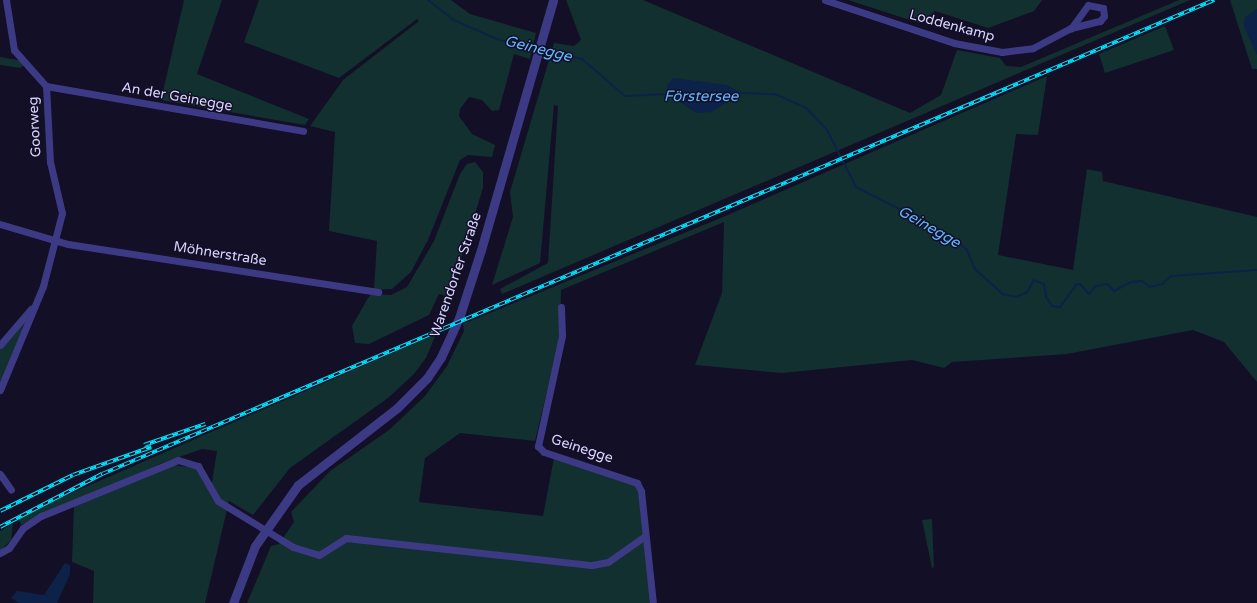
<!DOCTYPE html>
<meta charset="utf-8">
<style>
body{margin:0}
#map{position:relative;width:1257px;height:603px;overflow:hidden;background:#130f26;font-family:"Varela Round",sans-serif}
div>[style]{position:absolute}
.green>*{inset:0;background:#12302f}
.water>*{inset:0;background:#0c2248}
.stream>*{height:2px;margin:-1px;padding:0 1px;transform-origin:1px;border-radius:1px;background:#0c2248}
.minor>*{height:7px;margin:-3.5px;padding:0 3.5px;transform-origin:3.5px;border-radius:3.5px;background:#3d3a85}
.tertiary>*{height:9px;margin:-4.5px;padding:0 4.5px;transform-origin:4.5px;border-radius:4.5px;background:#3d3a85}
.rail>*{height:3.5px;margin-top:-1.75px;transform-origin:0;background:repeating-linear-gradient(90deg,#130f26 0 6px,#00e5ff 0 12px);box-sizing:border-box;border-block:1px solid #00e5ff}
span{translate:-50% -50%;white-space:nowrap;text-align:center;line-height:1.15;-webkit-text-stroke:3px #130f26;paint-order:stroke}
.street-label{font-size:14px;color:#d9d4ff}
.water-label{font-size:15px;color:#62b6ff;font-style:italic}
</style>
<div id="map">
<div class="green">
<i style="clip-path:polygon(184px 0,222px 0,197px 74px,309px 119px,305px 125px,161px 100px)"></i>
<i style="clip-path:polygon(259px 0,451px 0,470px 14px,536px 33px,530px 59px,514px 54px,499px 110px,492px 111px,482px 100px,469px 97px,460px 109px,459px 116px,472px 134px,495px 145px,492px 157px,468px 155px,460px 160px,428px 240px,411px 272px,392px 289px,374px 290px,377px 241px,329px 231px,335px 132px,310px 126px,343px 80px,419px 21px,417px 19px,339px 78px,244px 42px)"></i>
<i style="clip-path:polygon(566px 0,643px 0,910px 113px,941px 95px,957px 50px,1000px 58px,1006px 66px,1021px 67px,1179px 0,1190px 0,502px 294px,500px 289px,548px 263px,558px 106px,554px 105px,540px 263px,492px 285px,513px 217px,510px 192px,554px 43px,574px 46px,581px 40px)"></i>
<i style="clip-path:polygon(848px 0,1042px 0,1034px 11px,988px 28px,935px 11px,919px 23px)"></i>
<i style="clip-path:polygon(1230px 0,1257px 0,1257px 69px,1252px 69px)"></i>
<i style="clip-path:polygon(1165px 26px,1174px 50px,1105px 73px,1099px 54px)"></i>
<i style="clip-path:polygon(0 57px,29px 62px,20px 68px,0 65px)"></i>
<i style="clip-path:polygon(1047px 76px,1038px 135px,1016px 134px,998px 255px,1073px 270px,1087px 169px,1102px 172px,1103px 181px,1257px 217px,1257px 382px,1224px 342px,1193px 330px,1067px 354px,952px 362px,944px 368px,912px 360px,782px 373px,695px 365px,722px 293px,724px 222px,561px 290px,560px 337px,535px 441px,460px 433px,425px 458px,419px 502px,543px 516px,554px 458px,630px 480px,638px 488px,651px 603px,247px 603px,271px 546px,279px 544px,294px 522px,291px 512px,330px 471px,389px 430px,425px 396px,447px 366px,464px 331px,463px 324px,723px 217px)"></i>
<i style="clip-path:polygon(475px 162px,483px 172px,483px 188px,453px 285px,446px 296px,439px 294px,429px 315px,369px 344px,355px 343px,352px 326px,368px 298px,371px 294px,391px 295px,407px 287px,434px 241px,460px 174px,467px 164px)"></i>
<i style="clip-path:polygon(22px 323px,24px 324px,0 386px,0 350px)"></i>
<i style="clip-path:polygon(436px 334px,426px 358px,414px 374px,388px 398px,290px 468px,253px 515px,229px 501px,205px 603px,93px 603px,94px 571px,72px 562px,74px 505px,171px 465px,196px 468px,210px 494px,217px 451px,202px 449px,162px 463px,21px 525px,19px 519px,58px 499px)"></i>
<i style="clip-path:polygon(932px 519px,934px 567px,932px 568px,922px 520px)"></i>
<i style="clip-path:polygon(13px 523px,11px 540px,0 551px,0 531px)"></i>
</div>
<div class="water">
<i style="clip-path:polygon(1257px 9px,1257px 55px,1244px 27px,1245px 17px)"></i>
<i style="clip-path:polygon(673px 78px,727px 85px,742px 93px,711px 112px,696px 113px,668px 94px,667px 85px)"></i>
<i style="clip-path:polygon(65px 563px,70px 565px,70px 574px,57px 603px,19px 603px,11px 598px,17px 591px,44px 595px)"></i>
</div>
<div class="stream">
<i style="left:428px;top:0;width:33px;rotate:38deg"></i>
<i style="left:454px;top:20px;width:44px;rotate:24.2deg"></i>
<i style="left:494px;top:38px;width:45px;rotate:15.6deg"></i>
<i style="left:541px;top:51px;width:42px;rotate:11deg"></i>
<i style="left:582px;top:59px;width:57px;rotate:40.7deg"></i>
<i style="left:625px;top:96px;width:43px;rotate:-2.7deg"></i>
<i style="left:742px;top:93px;width:33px;rotate:2deg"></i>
<i style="left:775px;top:94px;width:34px;rotate:24deg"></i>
<i style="left:806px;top:108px;width:30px;rotate:46deg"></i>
<i style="left:827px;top:130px;width:64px;rotate:63deg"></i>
<i style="left:856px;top:187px;width:48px;rotate:27.1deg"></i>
<i style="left:899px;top:209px;width:42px;rotate:35.2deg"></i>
<i style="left:933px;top:233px;width:17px;rotate:10deg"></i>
<i style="left:950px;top:236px;width:22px;rotate:39deg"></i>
<i style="left:967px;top:250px;width:21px;rotate:67deg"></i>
<i style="left:975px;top:269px;width:38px;rotate:42deg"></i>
<i style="left:1003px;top:294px;width:13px;rotate:13deg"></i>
<i style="left:1016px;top:297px;width:12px;rotate:-24deg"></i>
<i style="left:1027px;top:292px;width:14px;rotate:-60deg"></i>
<i style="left:1034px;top:280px;width:11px;rotate:22deg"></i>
<i style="left:1044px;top:284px;width:13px;rotate:81deg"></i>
<i style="left:1046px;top:297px;width:11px;rotate:56deg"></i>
<i style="left:1052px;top:306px;width:8px;rotate:7deg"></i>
<i style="left:1060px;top:307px;width:27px;rotate:-54deg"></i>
<i style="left:1076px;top:285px;width:4px;rotate:-14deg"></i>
<i style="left:1080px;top:284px;width:13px;rotate:48deg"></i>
<i style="left:1089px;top:294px;width:11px;rotate:-49deg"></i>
<i style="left:1096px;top:286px;width:11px;rotate:-10deg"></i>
<i style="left:1107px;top:284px;width:10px;rotate:45deg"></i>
<i style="left:1114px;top:291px;width:19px;rotate:-28deg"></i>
<i style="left:1131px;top:282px;width:11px;rotate:-5deg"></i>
<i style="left:1142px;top:281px;width:10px;rotate:37deg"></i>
<i style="left:1150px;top:287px;width:12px;rotate:-14deg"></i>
<i style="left:1162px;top:284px;width:12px;rotate:-42deg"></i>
<i style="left:1171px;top:276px;width:86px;rotate:-4deg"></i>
</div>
<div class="minor">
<i style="left:825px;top:0;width:136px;rotate:18.4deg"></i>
<i style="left:954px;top:43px;width:49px;rotate:10.6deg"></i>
<i style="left:1002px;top:52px;width:31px;rotate:-7deg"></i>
<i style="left:1033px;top:48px;width:43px;rotate:-27.8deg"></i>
<i style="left:1071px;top:28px;width:30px;rotate:-14deg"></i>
<i style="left:1100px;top:21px;width:6px;rotate:-51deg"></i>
<i style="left:1104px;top:16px;width:8px;rotate:-97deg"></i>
<i style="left:1103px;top:8px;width:15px;rotate:-169deg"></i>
<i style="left:1088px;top:5px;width:29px;rotate:126deg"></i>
<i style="left:46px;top:86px;width:261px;rotate:9.9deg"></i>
<i style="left:0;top:224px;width:71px;rotate:16.4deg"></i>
<i style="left:68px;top:244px;width:314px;rotate:8.8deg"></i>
<i style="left:561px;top:307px;width:29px;rotate:88deg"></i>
<i style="left:562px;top:336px;width:113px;rotate:102.3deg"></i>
<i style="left:538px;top:446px;width:8px;rotate:45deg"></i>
<i style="left:544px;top:452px;width:98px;rotate:18.4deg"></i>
<i style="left:637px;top:483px;width:9px;rotate:63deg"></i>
<i style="left:641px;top:491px;width:113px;rotate:83.9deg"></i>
<i style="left:0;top:345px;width:48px;rotate:-49.3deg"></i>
<i style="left:0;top:390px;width:113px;rotate:-67.5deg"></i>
<i style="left:43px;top:286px;width:75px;rotate:-75.4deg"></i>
<i style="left:62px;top:213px;width:52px;rotate:-103.2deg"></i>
<i style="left:50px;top:162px;width:76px;rotate:-93deg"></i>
<i style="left:46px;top:86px;width:48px;rotate:-131.6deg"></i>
<i style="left:14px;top:50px;width:51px;rotate:-99.1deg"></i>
<i style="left:0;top:474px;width:19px;rotate:55deg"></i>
<i style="left:0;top:553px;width:10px;rotate:-29deg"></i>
<i style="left:9px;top:548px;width:24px;rotate:-55deg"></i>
<i style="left:23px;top:528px;width:22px;rotate:-34deg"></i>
<i style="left:41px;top:516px;width:148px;rotate:-22.2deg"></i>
<i style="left:178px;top:460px;width:21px;rotate:17deg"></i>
<i style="left:198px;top:466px;width:40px;rotate:60.3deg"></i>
<i style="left:218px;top:501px;width:88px;rotate:31.5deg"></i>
<i style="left:293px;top:547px;width:27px;rotate:17deg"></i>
<i style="left:319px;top:555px;width:32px;rotate:-32deg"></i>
<i style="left:346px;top:538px;width:247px;rotate:6.3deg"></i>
<i style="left:592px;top:565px;width:16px;rotate:-11deg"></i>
<i style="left:608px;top:562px;width:45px;rotate:-35.1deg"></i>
</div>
<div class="tertiary">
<i style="left:233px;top:603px;width:61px;rotate:-68.9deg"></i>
<i style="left:255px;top:546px;width:75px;rotate:-54.8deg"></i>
<i style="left:298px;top:485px;width:125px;rotate:-37.9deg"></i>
<i style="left:397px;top:408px;width:42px;rotate:-45deg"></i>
<i style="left:427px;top:378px;width:25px;rotate:-56deg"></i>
<i style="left:441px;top:357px;width:43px;rotate:-65.2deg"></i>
<i style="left:459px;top:318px;width:71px;rotate:-72.1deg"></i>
<i style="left:481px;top:250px;width:260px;rotate:-73.9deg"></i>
</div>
<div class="rail">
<i style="left:144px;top:445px;width:65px;rotate:-19deg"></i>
<i style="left:0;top:511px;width:81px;rotate:-26.3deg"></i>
<i style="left:73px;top:475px;width:83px;rotate:-19.7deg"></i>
<i style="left:0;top:527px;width:115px;rotate:-27.5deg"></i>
<i style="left:102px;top:474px;width:1209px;rotate:-23.09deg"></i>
</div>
<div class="street-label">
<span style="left:952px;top:26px;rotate:15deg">Loddenkamp</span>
<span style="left:177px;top:97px;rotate:10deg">An der Geinegge</span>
<span style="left:35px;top:127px;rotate:-93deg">Goorweg</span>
<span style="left:220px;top:254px;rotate:9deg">Möhnerstraße</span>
<span style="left:456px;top:275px;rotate:-71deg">Warendorfer Straße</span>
<span style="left:582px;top:449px;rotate:18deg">Geinegge</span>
</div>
<div class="water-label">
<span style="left:538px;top:49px;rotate:14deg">Geinegge</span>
<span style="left:701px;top:97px">Förstersee</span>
<span style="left:929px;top:227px;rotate:30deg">Geinegge</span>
</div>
</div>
